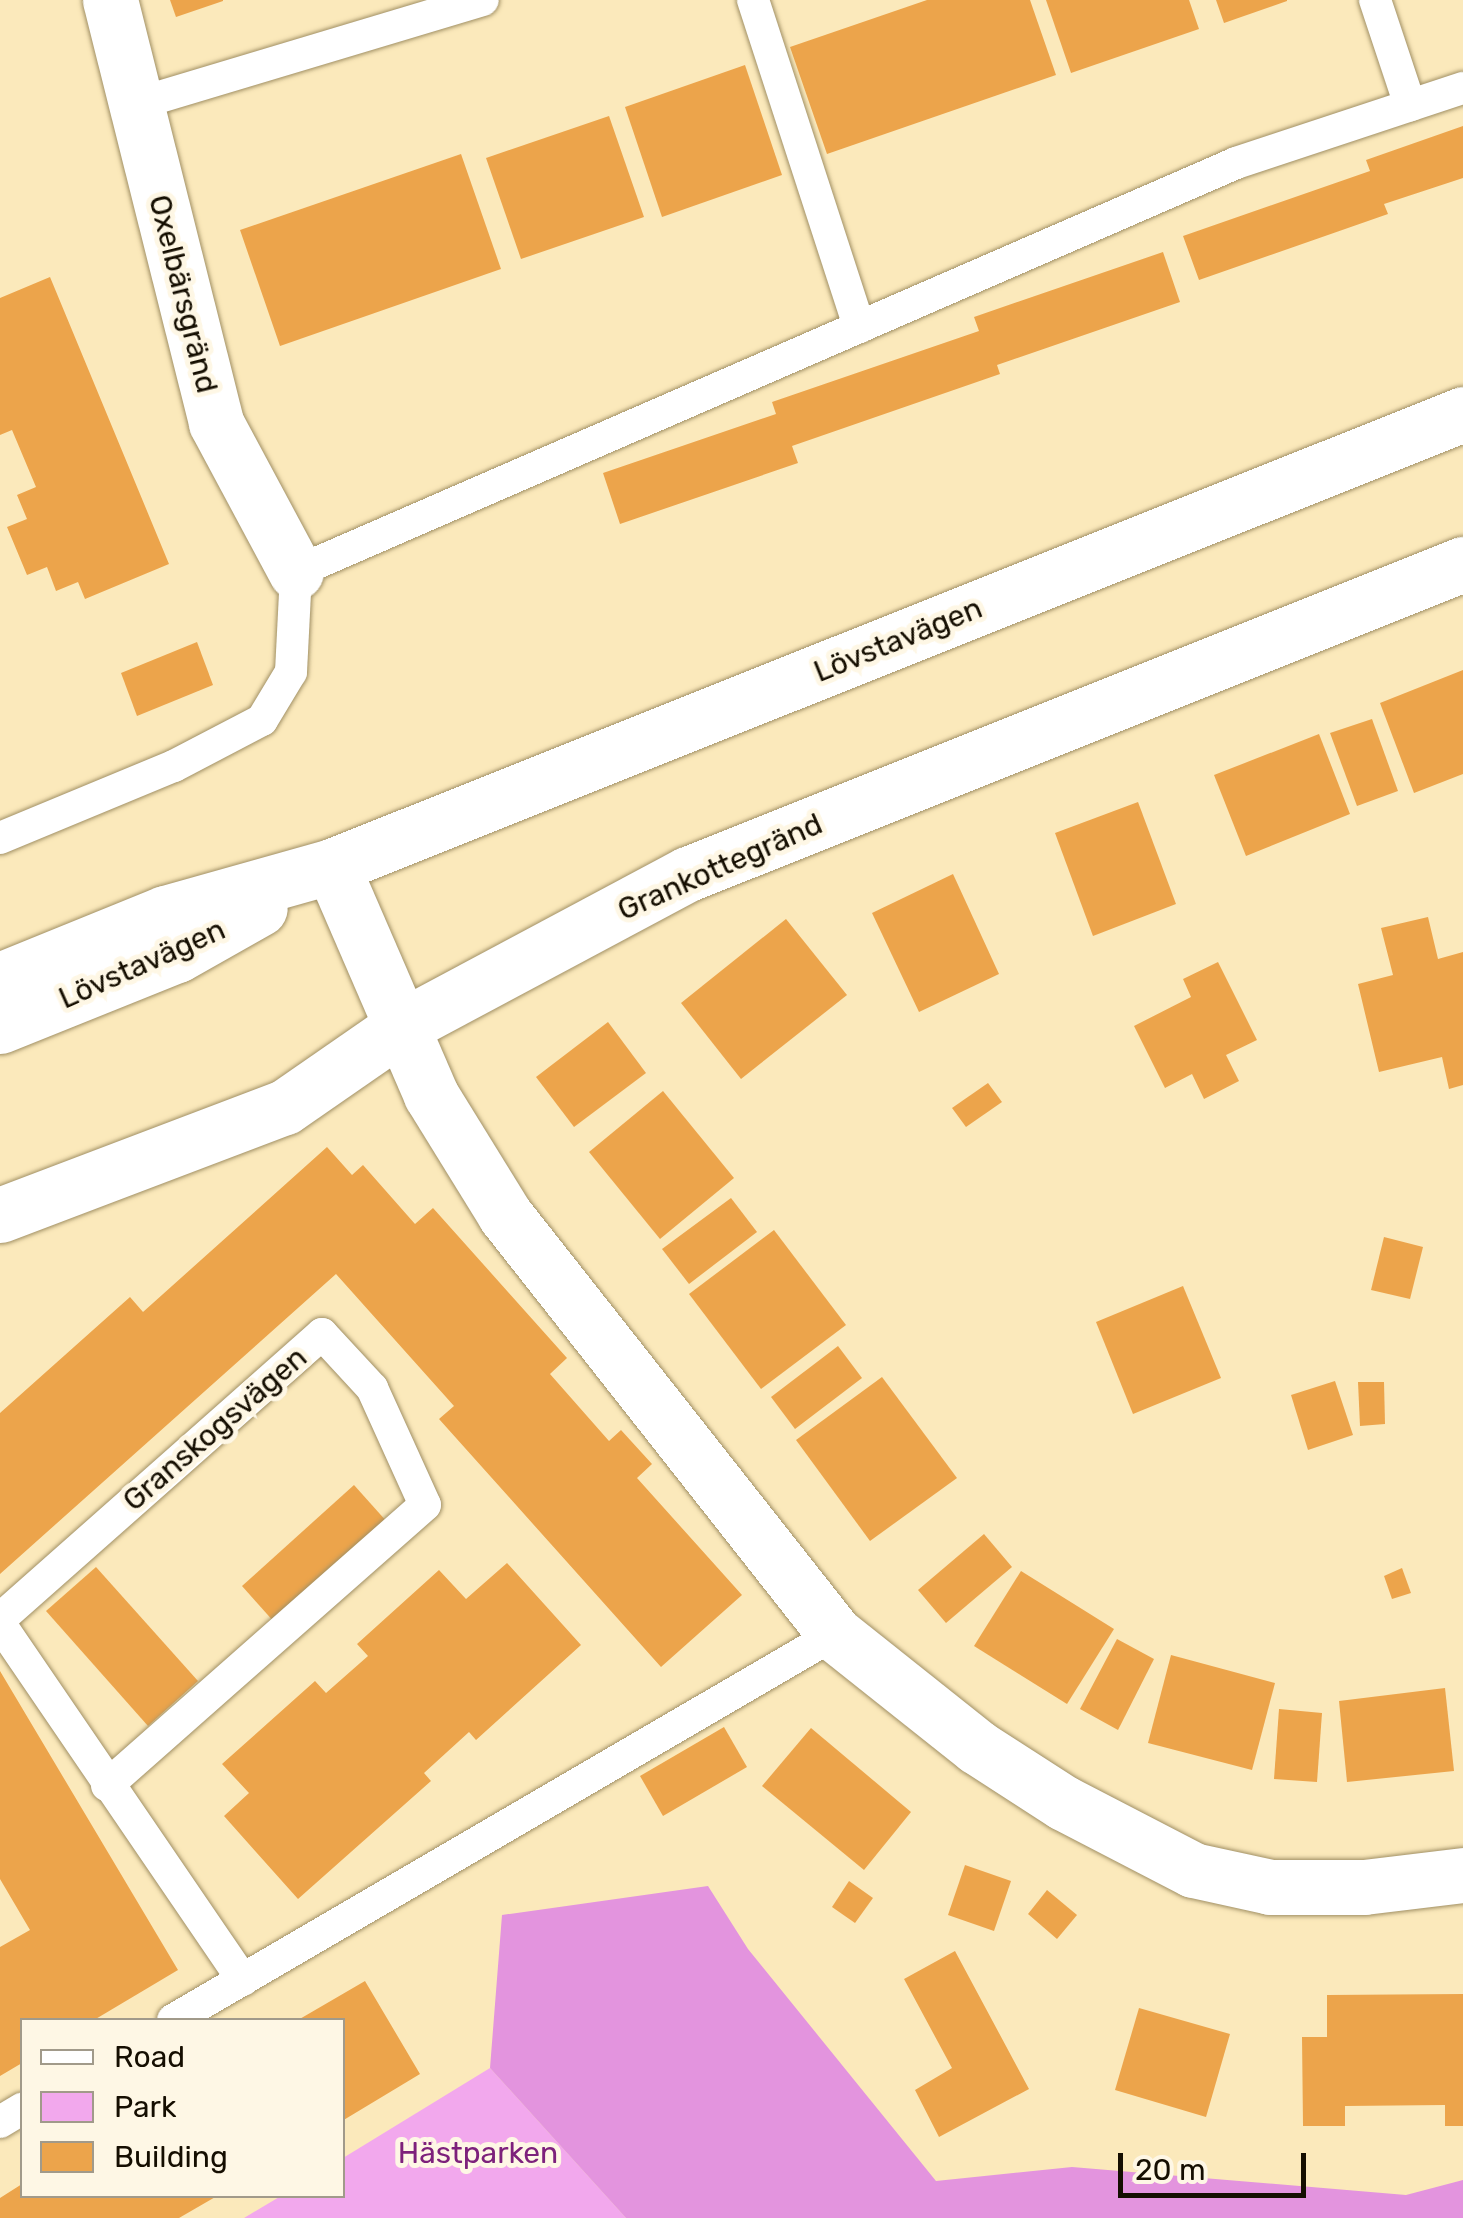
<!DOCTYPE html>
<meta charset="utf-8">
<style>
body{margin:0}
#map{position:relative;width:1463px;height:2218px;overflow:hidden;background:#fbe9bb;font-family:Rubik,sans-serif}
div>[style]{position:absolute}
.green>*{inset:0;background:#f2a8ed}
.forest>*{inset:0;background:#e394de}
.building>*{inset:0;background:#eca44b}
.roads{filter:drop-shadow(0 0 2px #a19065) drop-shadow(0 0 2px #a19065)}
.lane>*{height:32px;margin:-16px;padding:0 16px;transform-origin:16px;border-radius:16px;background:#fff}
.street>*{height:55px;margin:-27.5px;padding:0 27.5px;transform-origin:27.5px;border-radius:27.5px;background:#fff}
span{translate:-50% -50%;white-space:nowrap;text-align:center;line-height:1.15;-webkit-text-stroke:10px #fef7e5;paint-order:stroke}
.street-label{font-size:30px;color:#150e01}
.park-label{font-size:30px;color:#7d217b}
.legend{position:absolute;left:20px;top:2018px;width:325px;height:180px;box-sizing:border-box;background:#fef7e5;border:2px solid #a19a8a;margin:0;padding:12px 18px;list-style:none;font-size:30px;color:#150e01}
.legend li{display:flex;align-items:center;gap:20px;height:50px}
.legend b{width:50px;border:2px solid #a19a8a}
.scale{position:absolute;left:1118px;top:2153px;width:188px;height:45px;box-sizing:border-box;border:5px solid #150e01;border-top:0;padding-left:12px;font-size:30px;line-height:35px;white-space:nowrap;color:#150e01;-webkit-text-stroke:8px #fef7e5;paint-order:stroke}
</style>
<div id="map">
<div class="green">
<i style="clip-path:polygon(490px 2068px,626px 2218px,244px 2218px,281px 2196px,342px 2196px,343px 2158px)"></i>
</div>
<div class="forest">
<i style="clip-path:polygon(708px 1886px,748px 1949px,936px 2181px,1072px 2167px,1406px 2195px,1463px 2180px,1463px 2218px,626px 2218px,490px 2068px,502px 1915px)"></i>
</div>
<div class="building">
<i style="clip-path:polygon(170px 0,223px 0,223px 1px,176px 17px)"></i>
<i style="clip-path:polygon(927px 0,1030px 0,1056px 75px,827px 154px,790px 47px)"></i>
<i style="clip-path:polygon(1046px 0,1189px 0,1199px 29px,1071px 73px)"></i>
<i style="clip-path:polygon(1216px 0,1287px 0,1287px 1px,1224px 23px)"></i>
<i style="clip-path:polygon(745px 65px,782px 175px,662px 217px,625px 107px)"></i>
<i style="clip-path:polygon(609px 116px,644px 217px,521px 259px,486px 158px)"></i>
<i style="clip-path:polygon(1463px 126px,1463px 178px,1384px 204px,1388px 214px,1199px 280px,1183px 236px,1370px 171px,1366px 160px)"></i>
<i style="clip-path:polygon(461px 154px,501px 269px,280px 346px,240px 230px)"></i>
<i style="clip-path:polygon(1163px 252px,1180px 302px,997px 365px,1000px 374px,792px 446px,798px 463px,620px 524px,603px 473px,776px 414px,772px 402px,979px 331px,974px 317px)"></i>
<i style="clip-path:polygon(50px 277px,169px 564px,85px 599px,78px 582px,56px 591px,47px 567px,27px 575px,7px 527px,27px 519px,17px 495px,36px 487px,12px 430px,0 435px,0 298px)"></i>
<i style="clip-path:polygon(197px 642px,213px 685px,137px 716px,121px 673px)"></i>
<i style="clip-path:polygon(1463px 670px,1463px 774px,1414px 793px,1380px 703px)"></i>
<i style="clip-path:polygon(1372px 719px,1398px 791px,1357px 806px,1330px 733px)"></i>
<i style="clip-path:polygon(1319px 734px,1350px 814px,1246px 856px,1214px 775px)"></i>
<i style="clip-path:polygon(1138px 802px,1176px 904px,1093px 936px,1055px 833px)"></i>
<i style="clip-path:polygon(953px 874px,999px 974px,919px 1012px,872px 913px)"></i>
<i style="clip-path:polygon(1428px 917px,1438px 959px,1463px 952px,1463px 1085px,1449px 1089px,1442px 1057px,1379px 1072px,1358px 984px,1393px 975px,1381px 928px)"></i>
<i style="clip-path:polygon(786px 919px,847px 995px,741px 1079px,681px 1003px)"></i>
<i style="clip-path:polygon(1218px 962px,1257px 1040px,1226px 1055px,1239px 1081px,1204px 1099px,1192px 1074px,1165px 1088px,1134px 1026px,1191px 997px,1183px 979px)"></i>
<i style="clip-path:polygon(608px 1022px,646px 1073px,574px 1127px,536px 1077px)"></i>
<i style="clip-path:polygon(988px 1083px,1002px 1102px,966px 1127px,952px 1108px)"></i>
<i style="clip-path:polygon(663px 1091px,734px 1178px,660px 1239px,589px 1152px)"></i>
<i style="clip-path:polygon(327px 1147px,352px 1175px,363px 1165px,415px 1224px,433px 1208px,567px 1358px,550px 1374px,609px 1441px,621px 1430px,652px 1464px,637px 1478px,742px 1595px,661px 1667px,439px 1419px,454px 1406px,336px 1274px,0 1574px,0 1413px,130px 1297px,143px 1312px)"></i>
<i style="clip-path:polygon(731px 1198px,757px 1232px,689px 1284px,662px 1249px)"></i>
<i style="clip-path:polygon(774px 1230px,846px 1325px,761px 1389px,689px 1294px)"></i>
<i style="clip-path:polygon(1384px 1237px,1423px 1247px,1410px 1299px,1371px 1290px)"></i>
<i style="clip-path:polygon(1183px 1286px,1221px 1378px,1133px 1414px,1096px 1322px)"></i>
<i style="clip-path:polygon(838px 1346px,862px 1378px,795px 1429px,771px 1397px)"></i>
<i style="clip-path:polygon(882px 1377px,957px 1478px,870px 1541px,796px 1440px)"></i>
<i style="clip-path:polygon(1335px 1381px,1353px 1435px,1308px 1450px,1291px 1395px)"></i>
<i style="clip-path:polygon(1358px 1382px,1384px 1382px,1385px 1424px,1360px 1426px)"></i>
<i style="clip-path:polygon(354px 1485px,388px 1523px,275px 1623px,242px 1586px)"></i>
<i style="clip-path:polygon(984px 1534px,1012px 1567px,946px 1623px,918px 1590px)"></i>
<i style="clip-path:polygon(507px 1563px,581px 1645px,476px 1740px,469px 1732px,424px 1773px,431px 1781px,298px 1899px,224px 1816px,249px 1793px,222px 1764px,315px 1681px,326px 1693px,368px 1656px,357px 1644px,439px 1570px,466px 1599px)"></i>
<i style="clip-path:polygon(96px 1567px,198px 1681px,148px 1726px,46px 1611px)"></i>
<i style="clip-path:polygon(1402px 1568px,1411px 1593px,1392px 1599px,1384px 1576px)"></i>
<i style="clip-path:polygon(1021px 1571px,1114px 1629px,1067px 1704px,974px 1646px)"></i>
<i style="clip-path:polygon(1117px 1639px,1154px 1659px,1118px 1730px,1080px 1709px)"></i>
<i style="clip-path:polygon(1171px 1655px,1275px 1683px,1252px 1770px,1148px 1743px)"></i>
<i style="clip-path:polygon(0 1671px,178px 1970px,94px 2020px,22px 2020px,22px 2063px,0 2076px,0 1947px,30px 1930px,0 1879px)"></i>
<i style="clip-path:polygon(1445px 1688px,1454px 1771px,1347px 1782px,1339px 1701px)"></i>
<i style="clip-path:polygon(1279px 1709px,1322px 1713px,1317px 1782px,1274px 1779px)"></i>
<i style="clip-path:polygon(724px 1727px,747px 1767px,663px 1816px,640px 1776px)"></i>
<i style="clip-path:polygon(811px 1728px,911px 1812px,864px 1870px,762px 1786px)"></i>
<i style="clip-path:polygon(965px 1865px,1011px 1881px,994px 1931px,948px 1915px)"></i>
<i style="clip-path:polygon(849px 1881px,873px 1898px,855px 1923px,832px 1907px)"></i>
<i style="clip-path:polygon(1047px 1890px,1077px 1915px,1057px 1939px,1028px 1914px)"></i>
<i style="clip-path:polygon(955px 1951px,1029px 2089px,939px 2137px,915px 2090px,952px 2068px,904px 1979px)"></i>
<i style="clip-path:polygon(365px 1981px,420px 2074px,342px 2121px,342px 2020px,298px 2020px)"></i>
<i style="clip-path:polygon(1463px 1994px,1463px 2126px,1445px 2126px,1445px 2105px,1345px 2106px,1345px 2126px,1303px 2126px,1302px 2037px,1327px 2037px,1327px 1995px)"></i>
<i style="clip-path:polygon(1139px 2008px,1230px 2034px,1206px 2117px,1115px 2090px)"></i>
<i style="clip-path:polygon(22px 2184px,22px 2196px,217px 2196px,179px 2218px,0 2218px,0 2198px)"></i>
</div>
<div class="roads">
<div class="lane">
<i style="left:753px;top:0;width:344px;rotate:72deg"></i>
<i style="left:1375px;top:0;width:111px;rotate:71.6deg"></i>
<i style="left:136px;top:104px;width:362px;rotate:-16.7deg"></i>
<i style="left:0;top:838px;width:188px;rotate:-22.5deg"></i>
<i style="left:174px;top:766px;width:99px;rotate:-27.6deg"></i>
<i style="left:262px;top:720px;width:56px;rotate:-58.9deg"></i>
<i style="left:291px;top:672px;width:100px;rotate:-87.1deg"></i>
<i style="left:296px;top:572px;width:1025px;rotate:-23.51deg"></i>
<i style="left:1236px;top:163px;width:239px;rotate:-18.3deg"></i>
<i style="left:0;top:1619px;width:430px;rotate:-41.5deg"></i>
<i style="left:322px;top:1334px;width:74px;rotate:47.2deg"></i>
<i style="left:372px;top:1388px;width:128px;rotate:65.6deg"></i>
<i style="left:425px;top:1505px;width:424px;rotate:138.6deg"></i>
<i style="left:0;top:1624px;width:431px;rotate:55.7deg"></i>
<i style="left:173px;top:2020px;width:766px;rotate:-30.25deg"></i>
<i style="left:0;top:2122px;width:26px;rotate:-31deg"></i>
</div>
<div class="street">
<i style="left:110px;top:0;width:436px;rotate:75.9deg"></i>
<i style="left:216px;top:423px;width:169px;rotate:61.8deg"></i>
<i style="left:332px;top:866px;width:249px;rotate:66.6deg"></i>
<i style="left:431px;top:1095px;width:141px;rotate:58.3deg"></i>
<i style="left:505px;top:1215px;width:533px;rotate:51.78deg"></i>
<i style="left:835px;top:1634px;width:181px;rotate:38.5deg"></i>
<i style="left:977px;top:1747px;width:103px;rotate:32.8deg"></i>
<i style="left:1064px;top:1803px;width:145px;rotate:27.4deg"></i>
<i style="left:1193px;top:1870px;width:79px;rotate:12.4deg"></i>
<i style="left:1270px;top:1887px;width:94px"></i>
<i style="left:1364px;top:1887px;width:100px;rotate:-6.9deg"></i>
<i style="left:0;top:980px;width:178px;rotate:-22.1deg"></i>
<i style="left:165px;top:913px;width:173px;rotate:-15.7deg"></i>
<i style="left:332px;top:866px;width:1218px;rotate:-21.78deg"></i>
<i style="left:0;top:1026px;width:191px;rotate:-21.9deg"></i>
<i style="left:177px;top:955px;width:95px;rotate:-29.5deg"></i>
<i style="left:0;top:1215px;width:305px;rotate:-20.8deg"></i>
<i style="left:285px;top:1107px;width:139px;rotate:-34.7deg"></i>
<i style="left:399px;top:1028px;width:327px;rotate:-28.1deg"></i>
<i style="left:688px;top:874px;width:835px;rotate:-21.8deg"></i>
</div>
</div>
<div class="street-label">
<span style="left:183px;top:294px;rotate:76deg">Oxelbärsgränd</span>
<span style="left:898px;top:640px;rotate:-22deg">Lövstavägen</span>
<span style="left:720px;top:867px;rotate:-24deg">Grankottegränd</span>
<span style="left:142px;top:964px;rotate:-24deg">Lövstavägen</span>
<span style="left:215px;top:1429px;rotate:-41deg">Granskogsvägen</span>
</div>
<div class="park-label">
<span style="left:478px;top:2153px">Hästparken</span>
</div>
<ul class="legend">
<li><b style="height:12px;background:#fff"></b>Road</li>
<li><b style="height:28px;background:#f2a8ed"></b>Park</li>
<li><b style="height:28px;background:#eca44b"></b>Building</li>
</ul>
<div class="scale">20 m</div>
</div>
